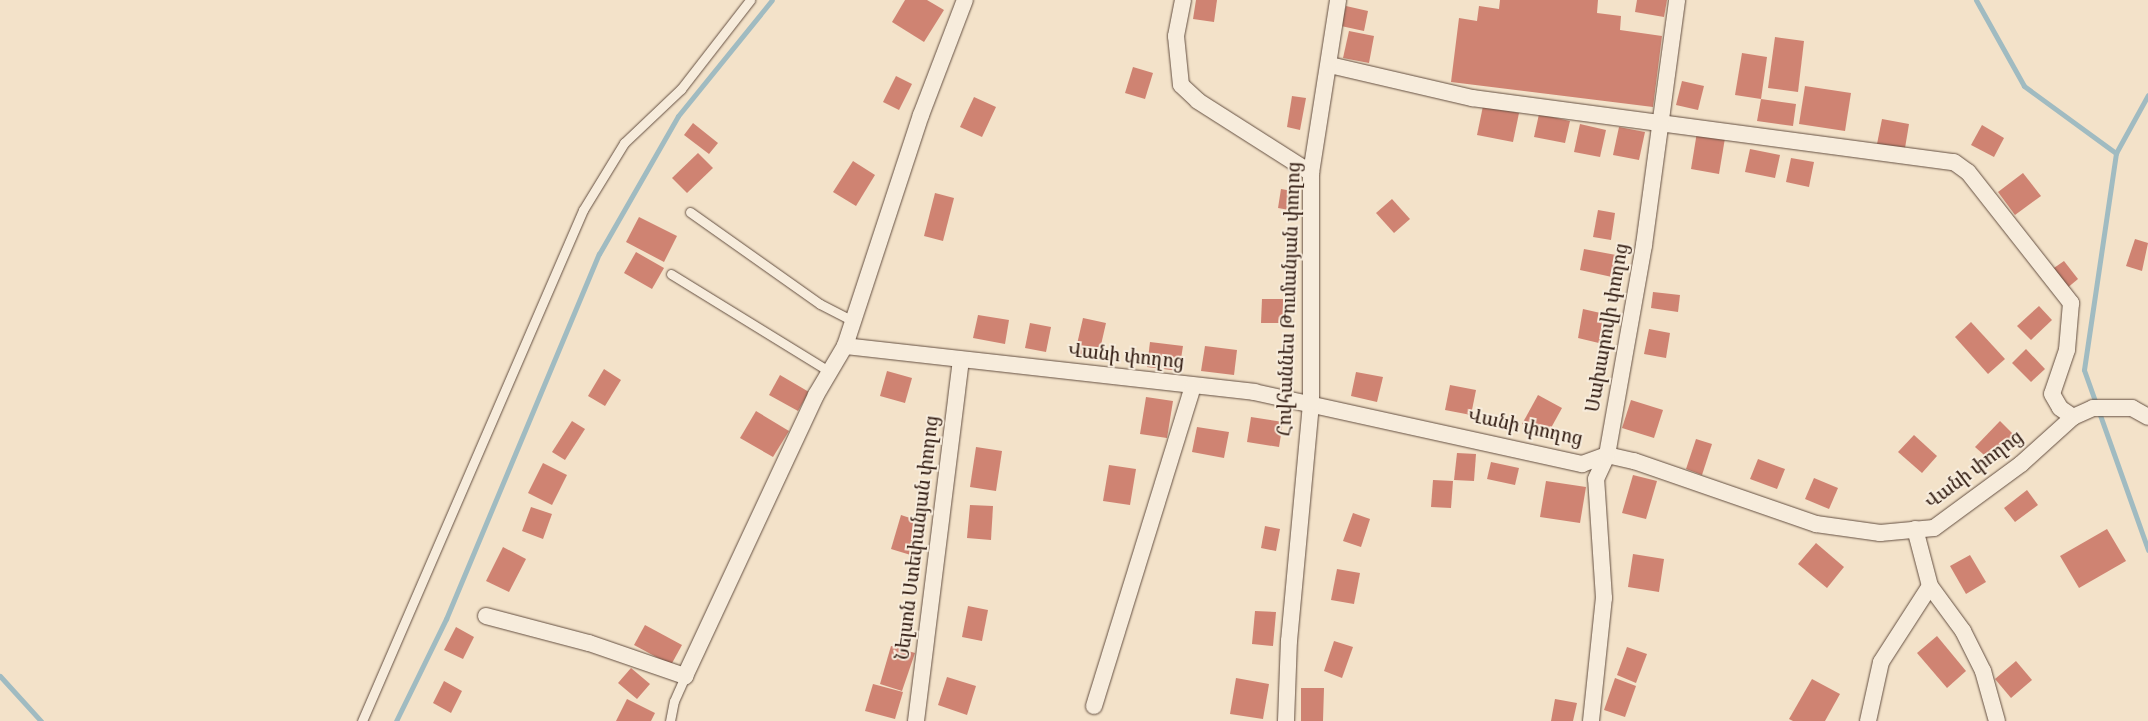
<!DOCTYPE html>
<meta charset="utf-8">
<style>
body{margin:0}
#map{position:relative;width:2148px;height:721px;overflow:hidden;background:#f3e2c9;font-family:"IM FELL English","Noto Serif Armenian",serif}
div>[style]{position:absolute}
.stream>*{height:5px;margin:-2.5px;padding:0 2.5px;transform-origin:2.5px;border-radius:2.5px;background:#a0bbc1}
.building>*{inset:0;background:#cf8372}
.roads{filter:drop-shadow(0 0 1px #644f41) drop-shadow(0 0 1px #644f41)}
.service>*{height:9px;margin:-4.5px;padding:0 4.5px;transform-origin:4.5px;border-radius:4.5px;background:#f7ecdc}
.minor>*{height:16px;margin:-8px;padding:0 8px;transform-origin:8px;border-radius:8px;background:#f7ecdc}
span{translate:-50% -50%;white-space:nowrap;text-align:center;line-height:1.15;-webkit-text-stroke:4px #f7ecdc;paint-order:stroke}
.street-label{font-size:19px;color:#341e14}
</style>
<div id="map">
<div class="stream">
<i style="left:1976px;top:0;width:98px;rotate:60.8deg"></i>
<i style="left:2024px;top:86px;width:114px;rotate:36.1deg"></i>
<i style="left:2148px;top:95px;width:66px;rotate:118.9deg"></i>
<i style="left:2116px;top:153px;width:219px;rotate:98.4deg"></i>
<i style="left:2084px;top:370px;width:191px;rotate:70.4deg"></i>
<i style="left:0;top:676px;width:61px;rotate:47.7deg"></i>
<i style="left:396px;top:721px;width:114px;rotate:-63.9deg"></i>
<i style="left:446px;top:619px;width:396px;rotate:-67.3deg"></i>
<i style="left:599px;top:254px;width:159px;rotate:-60.2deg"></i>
<i style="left:678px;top:116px;width:149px;rotate:-51deg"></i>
</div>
<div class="building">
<i style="clip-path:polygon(905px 0,927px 0,944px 10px,924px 42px,892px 22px)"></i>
<i style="clip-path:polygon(1196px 0,1217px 0,1214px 22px,1193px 19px)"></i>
<i style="clip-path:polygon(1500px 0,1598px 0,1597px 13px,1621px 16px,1620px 30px,1662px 36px,1653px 107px,1451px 82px,1459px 18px,1477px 21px,1479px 6px,1499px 9px)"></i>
<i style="clip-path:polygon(1637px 0,1667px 0,1664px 17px,1635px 12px)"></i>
<i style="clip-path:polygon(1346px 6px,1368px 11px,1364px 31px,1341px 26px)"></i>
<i style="clip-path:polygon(1349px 31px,1374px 36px,1369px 63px,1343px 58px)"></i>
<i style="clip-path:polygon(1775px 37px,1804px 41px,1798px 92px,1768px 88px)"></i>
<i style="clip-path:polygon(1742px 53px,1767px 57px,1761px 99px,1735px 95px)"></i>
<i style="clip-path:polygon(1133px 67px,1153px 73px,1145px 99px,1125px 93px)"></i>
<i style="clip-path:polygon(896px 76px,912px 84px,899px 110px,883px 102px)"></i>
<i style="clip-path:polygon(1682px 81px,1704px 86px,1698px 110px,1676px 105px)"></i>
<i style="clip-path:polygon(1805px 86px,1851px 93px,1845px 131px,1799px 124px)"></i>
<i style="clip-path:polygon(1292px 96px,1306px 98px,1300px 130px,1287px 127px)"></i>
<i style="clip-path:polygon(974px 97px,996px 107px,982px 137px,960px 127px)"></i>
<i style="clip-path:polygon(1761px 99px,1796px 104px,1793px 126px,1757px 121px)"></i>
<i style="clip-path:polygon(1483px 106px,1519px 113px,1513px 142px,1477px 135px)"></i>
<i style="clip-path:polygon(1539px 114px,1570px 121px,1565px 143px,1534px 137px)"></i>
<i style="clip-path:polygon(1882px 119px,1909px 124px,1905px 148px,1877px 144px)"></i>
<i style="clip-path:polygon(693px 123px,718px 143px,709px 154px,684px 135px)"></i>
<i style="clip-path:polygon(1580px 124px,1606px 130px,1600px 157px,1574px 152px)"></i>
<i style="clip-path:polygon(1982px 125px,2004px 138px,1994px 157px,1971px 145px)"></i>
<i style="clip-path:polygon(1619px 127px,1645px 132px,1639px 160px,1613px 155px)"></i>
<i style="clip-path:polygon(1697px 132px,1725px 138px,1719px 174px,1691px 169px)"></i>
<i style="clip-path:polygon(1750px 149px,1780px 155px,1775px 178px,1745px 172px)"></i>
<i style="clip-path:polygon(698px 153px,713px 168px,687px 193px,672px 178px)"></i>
<i style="clip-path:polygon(1791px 158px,1814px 162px,1809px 187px,1786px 182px)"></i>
<i style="clip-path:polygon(853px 161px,875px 175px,856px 206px,833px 192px)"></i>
<i style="clip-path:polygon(2023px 173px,2041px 196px,2015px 215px,1998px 192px)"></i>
<i style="clip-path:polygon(1281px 189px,1298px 192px,1295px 211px,1278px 208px)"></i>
<i style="clip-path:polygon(935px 193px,954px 198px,943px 241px,924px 236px)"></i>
<i style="clip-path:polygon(1392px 199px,1410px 219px,1394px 233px,1376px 213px)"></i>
<i style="clip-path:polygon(1598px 210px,1615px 213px,1611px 240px,1593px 237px)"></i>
<i style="clip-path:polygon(639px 217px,677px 236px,664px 262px,626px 242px)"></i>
<i style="clip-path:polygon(2135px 239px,2148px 243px,2142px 271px,2126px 266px)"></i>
<i style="clip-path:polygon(1584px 249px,1616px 255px,1612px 277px,1580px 270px)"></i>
<i style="clip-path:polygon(636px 252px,664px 268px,652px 289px,624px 273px)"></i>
<i style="clip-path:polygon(2064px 261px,2078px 279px,2066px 289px,2051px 270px)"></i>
<i style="clip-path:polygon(1653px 292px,1680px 295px,1678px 312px,1651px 308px)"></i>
<i style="clip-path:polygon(1262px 299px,1283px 299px,1283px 323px,1261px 323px)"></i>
<i style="clip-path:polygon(2039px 306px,2052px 320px,2031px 340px,2017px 326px)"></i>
<i style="clip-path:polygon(1583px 309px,1609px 315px,1603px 344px,1578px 338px)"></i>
<i style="clip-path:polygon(978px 315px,1009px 320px,1005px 344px,973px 338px)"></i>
<i style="clip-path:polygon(1083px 318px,1106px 323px,1098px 358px,1075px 353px)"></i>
<i style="clip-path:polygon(1971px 322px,2005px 359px,1988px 374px,1955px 337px)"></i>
<i style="clip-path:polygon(1030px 323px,1051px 327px,1046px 352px,1025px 348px)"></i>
<i style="clip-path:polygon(1649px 329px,1670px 333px,1666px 358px,1644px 354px)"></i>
<i style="clip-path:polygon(1150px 342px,1183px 346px,1179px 371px,1147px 367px)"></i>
<i style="clip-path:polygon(1205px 346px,1237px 350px,1234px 375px,1201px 371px)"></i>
<i style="clip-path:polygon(2026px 349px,2045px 369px,2031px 382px,2012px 363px)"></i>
<i style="clip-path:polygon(604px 369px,621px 380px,605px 406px,588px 396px)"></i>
<i style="clip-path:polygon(887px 371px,912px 378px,905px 403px,880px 396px)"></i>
<i style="clip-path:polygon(1356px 372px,1383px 377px,1377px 402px,1351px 396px)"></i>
<i style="clip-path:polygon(780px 375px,809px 392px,798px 411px,769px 395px)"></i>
<i style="clip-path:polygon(1450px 385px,1476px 390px,1471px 415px,1445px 410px)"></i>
<i style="clip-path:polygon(1538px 395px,1562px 408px,1546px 437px,1522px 424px)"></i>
<i style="clip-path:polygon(1146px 397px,1173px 401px,1167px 438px,1140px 434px)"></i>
<i style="clip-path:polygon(1631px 400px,1663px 410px,1654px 438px,1622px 428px)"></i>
<i style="clip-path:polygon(756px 411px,789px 431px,773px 457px,740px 438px)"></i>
<i style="clip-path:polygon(1251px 417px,1283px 422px,1279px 447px,1247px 442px)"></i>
<i style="clip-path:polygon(572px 421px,585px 429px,565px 460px,552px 452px)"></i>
<i style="clip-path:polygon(2000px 421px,2016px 437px,1992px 462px,1975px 447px)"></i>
<i style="clip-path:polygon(1197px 427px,1229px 432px,1224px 458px,1192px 452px)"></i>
<i style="clip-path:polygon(1914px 435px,1937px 456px,1922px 473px,1898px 452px)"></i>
<i style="clip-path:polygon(1696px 439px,1712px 444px,1702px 475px,1686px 469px)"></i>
<i style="clip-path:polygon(976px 447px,1002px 451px,996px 491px,970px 487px)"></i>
<i style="clip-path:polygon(1457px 453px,1476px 454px,1474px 481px,1454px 480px)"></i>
<i style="clip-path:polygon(1758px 459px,1785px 469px,1777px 489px,1750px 479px)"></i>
<i style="clip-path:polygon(1491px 462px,1519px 468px,1515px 485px,1487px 479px)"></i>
<i style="clip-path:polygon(543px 463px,567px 475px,552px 505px,528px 493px)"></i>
<i style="clip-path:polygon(1109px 465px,1136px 469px,1130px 505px,1103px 501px)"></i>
<i style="clip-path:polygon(1633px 475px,1657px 481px,1646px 519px,1622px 513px)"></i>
<i style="clip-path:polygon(1814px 478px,1838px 488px,1829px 509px,1805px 499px)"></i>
<i style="clip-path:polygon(1433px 480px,1453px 481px,1451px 508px,1431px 507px)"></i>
<i style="clip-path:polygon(1546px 481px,1586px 487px,1580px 523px,1540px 517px)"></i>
<i style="clip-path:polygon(2027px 490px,2038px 505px,2015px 522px,2004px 508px)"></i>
<i style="clip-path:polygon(970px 505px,993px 506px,991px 540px,967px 538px)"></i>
<i style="clip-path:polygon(531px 507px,552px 514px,543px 539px,522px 531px)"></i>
<i style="clip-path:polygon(1353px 513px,1370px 519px,1361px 547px,1343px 541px)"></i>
<i style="clip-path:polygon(901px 515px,925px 523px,914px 556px,891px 549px)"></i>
<i style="clip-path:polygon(1265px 526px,1280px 529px,1276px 551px,1261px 548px)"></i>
<i style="clip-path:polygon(2107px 529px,2126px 561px,2079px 588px,2060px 556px)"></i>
<i style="clip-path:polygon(1816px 543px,1844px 567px,1827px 588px,1798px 564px)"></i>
<i style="clip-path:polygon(503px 547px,526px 559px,509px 592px,486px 581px)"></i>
<i style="clip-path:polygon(1633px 554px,1664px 559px,1659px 592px,1628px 587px)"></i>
<i style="clip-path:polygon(1970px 555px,1986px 582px,1966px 594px,1950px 566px)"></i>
<i style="clip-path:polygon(1337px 569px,1360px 573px,1354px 604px,1331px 600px)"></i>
<i style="clip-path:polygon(968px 606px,988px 610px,982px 641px,962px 637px)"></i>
<i style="clip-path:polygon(1255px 611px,1276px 612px,1273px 646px,1252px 644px)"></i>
<i style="clip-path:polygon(645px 625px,682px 645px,671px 665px,634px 645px)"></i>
<i style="clip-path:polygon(456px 627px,474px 637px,463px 659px,444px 650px)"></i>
<i style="clip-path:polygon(1937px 636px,1966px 671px,1947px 688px,1917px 653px)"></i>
<i style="clip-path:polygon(1334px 641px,1353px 647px,1342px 678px,1324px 671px)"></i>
<i style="clip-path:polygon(891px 646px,915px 653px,902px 691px,880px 684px)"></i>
<i style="clip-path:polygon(1627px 647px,1647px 654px,1636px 683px,1617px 675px)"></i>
<i style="clip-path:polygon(2016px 661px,2032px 680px,2011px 698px,1995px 679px)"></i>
<i style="clip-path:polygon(631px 668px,650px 684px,637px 699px,618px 683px)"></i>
<i style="clip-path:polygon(947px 677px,976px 686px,967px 715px,938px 705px)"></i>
<i style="clip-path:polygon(1236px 678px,1269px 684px,1263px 719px,1230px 714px)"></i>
<i style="clip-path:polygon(1615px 678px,1636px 686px,1625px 717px,1604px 710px)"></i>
<i style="clip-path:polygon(1812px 679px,1840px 694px,1825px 721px,1793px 721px,1789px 719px)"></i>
<i style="clip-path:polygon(444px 681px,462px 691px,451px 713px,433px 703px)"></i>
<i style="clip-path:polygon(873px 684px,903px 692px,895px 719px,865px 711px)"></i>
<i style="clip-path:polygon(1301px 688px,1324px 688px,1323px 721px,1301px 721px)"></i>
<i style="clip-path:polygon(627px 699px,655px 713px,651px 721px,616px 721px)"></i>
<i style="clip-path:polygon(1555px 699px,1577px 703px,1573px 721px,1551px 721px)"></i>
</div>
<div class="roads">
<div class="service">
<i style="left:690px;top:212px;width:159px;rotate:35.3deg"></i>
<i style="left:820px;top:304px;width:35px;rotate:27deg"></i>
<i style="left:671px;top:274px;width:187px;rotate:31.6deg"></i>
<i style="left:362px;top:721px;width:557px;rotate:-66.61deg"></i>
<i style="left:583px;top:210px;width:79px;rotate:-58.5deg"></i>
<i style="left:624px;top:143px;width:79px;rotate:-43.5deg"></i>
<i style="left:681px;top:89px;width:113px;rotate:-52.2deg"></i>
<i style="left:670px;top:721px;width:20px;rotate:-79deg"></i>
<i style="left:674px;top:701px;width:27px;rotate:-66deg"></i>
</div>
<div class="minor">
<i style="left:1183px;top:0;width:37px;rotate:101deg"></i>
<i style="left:1176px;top:36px;width:49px;rotate:84.2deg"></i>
<i style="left:1181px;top:85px;width:23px;rotate:43deg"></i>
<i style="left:1198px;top:101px;width:134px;rotate:32.5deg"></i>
<i style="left:1330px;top:65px;width:146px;rotate:13.1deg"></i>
<i style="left:1472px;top:98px;width:486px;rotate:7.6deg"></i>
<i style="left:1954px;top:162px;width:17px;rotate:36deg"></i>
<i style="left:1968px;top:172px;width:167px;rotate:51.8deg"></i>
<i style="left:2071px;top:303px;width:47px;rotate:94.9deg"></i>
<i style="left:2067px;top:350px;width:46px;rotate:108.8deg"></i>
<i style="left:2052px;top:394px;width:16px;rotate:60deg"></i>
<i style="left:2060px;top:408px;width:16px;rotate:35deg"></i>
<i style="left:845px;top:346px;width:412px;rotate:6.4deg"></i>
<i style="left:1254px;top:392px;width:336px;rotate:12.4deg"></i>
<i style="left:1582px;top:464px;width:27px;rotate:-20deg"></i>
<i style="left:1607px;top:455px;width:28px;rotate:13deg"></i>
<i style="left:1634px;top:461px;width:193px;rotate:19.1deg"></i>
<i style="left:1816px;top:524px;width:65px;rotate:8deg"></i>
<i style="left:1880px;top:533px;width:54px;rotate:-5.3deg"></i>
<i style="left:1934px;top:528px;width:108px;rotate:-36.3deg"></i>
<i style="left:2021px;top:464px;width:70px;rotate:-42.1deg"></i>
<i style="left:2073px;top:417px;width:22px;rotate:-24deg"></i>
<i style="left:2093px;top:408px;width:39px"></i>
<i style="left:2132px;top:408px;width:18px;rotate:29deg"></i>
<i style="left:1930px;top:586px;width:56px;rotate:53.7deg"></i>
<i style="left:1963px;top:631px;width:45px;rotate:63.4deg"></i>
<i style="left:1983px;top:671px;width:52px;rotate:74.4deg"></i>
<i style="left:486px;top:616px;width:106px;rotate:14.7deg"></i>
<i style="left:589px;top:643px;width:102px;rotate:19deg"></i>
<i style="left:685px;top:676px;width:310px;rotate:-65deg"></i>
<i style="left:816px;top:395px;width:57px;rotate:-59.4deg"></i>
<i style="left:845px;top:346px;width:243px;rotate:-71.8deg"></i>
<i style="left:921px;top:115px;width:123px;rotate:-69.1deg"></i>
<i style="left:1094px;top:706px;width:335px;rotate:-72.8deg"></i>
<i style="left:916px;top:721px;width:364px;rotate:-82.9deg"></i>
<i style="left:1286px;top:721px;width:80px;rotate:-87.9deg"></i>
<i style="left:1289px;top:641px;width:240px;rotate:-84.7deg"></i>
<i style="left:1311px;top:402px;width:229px;rotate:-90deg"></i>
<i style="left:1311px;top:173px;width:175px;rotate:-81.1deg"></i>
<i style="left:1591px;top:721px;width:124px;rotate:-84deg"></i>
<i style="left:1604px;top:598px;width:119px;rotate:-93.8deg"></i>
<i style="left:1596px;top:479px;width:26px;rotate:-65deg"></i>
<i style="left:1607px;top:455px;width:213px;rotate:-80deg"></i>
<i style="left:1644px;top:245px;width:247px;rotate:-82.3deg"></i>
<i style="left:1868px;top:721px;width:60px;rotate:-77.6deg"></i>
<i style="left:1881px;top:662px;width:90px;rotate:-57.2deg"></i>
<i style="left:1930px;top:586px;width:59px;rotate:-104.7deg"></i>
</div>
</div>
<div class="street-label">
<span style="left:1291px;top:299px;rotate:-88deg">Հովհաննես Թումանյան փողոց</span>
<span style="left:1609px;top:328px;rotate:-80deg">Սախարովի փողոց</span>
<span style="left:1126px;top:358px;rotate:6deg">Վանի փողոց</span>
<span style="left:1525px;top:429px;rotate:12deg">Վանի փողոց</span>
<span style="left:1975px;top:471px;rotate:-37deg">Վանի փողոց</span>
<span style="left:919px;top:538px;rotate:-83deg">Նելսոն Ստեփանյան փողոց</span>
</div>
</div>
